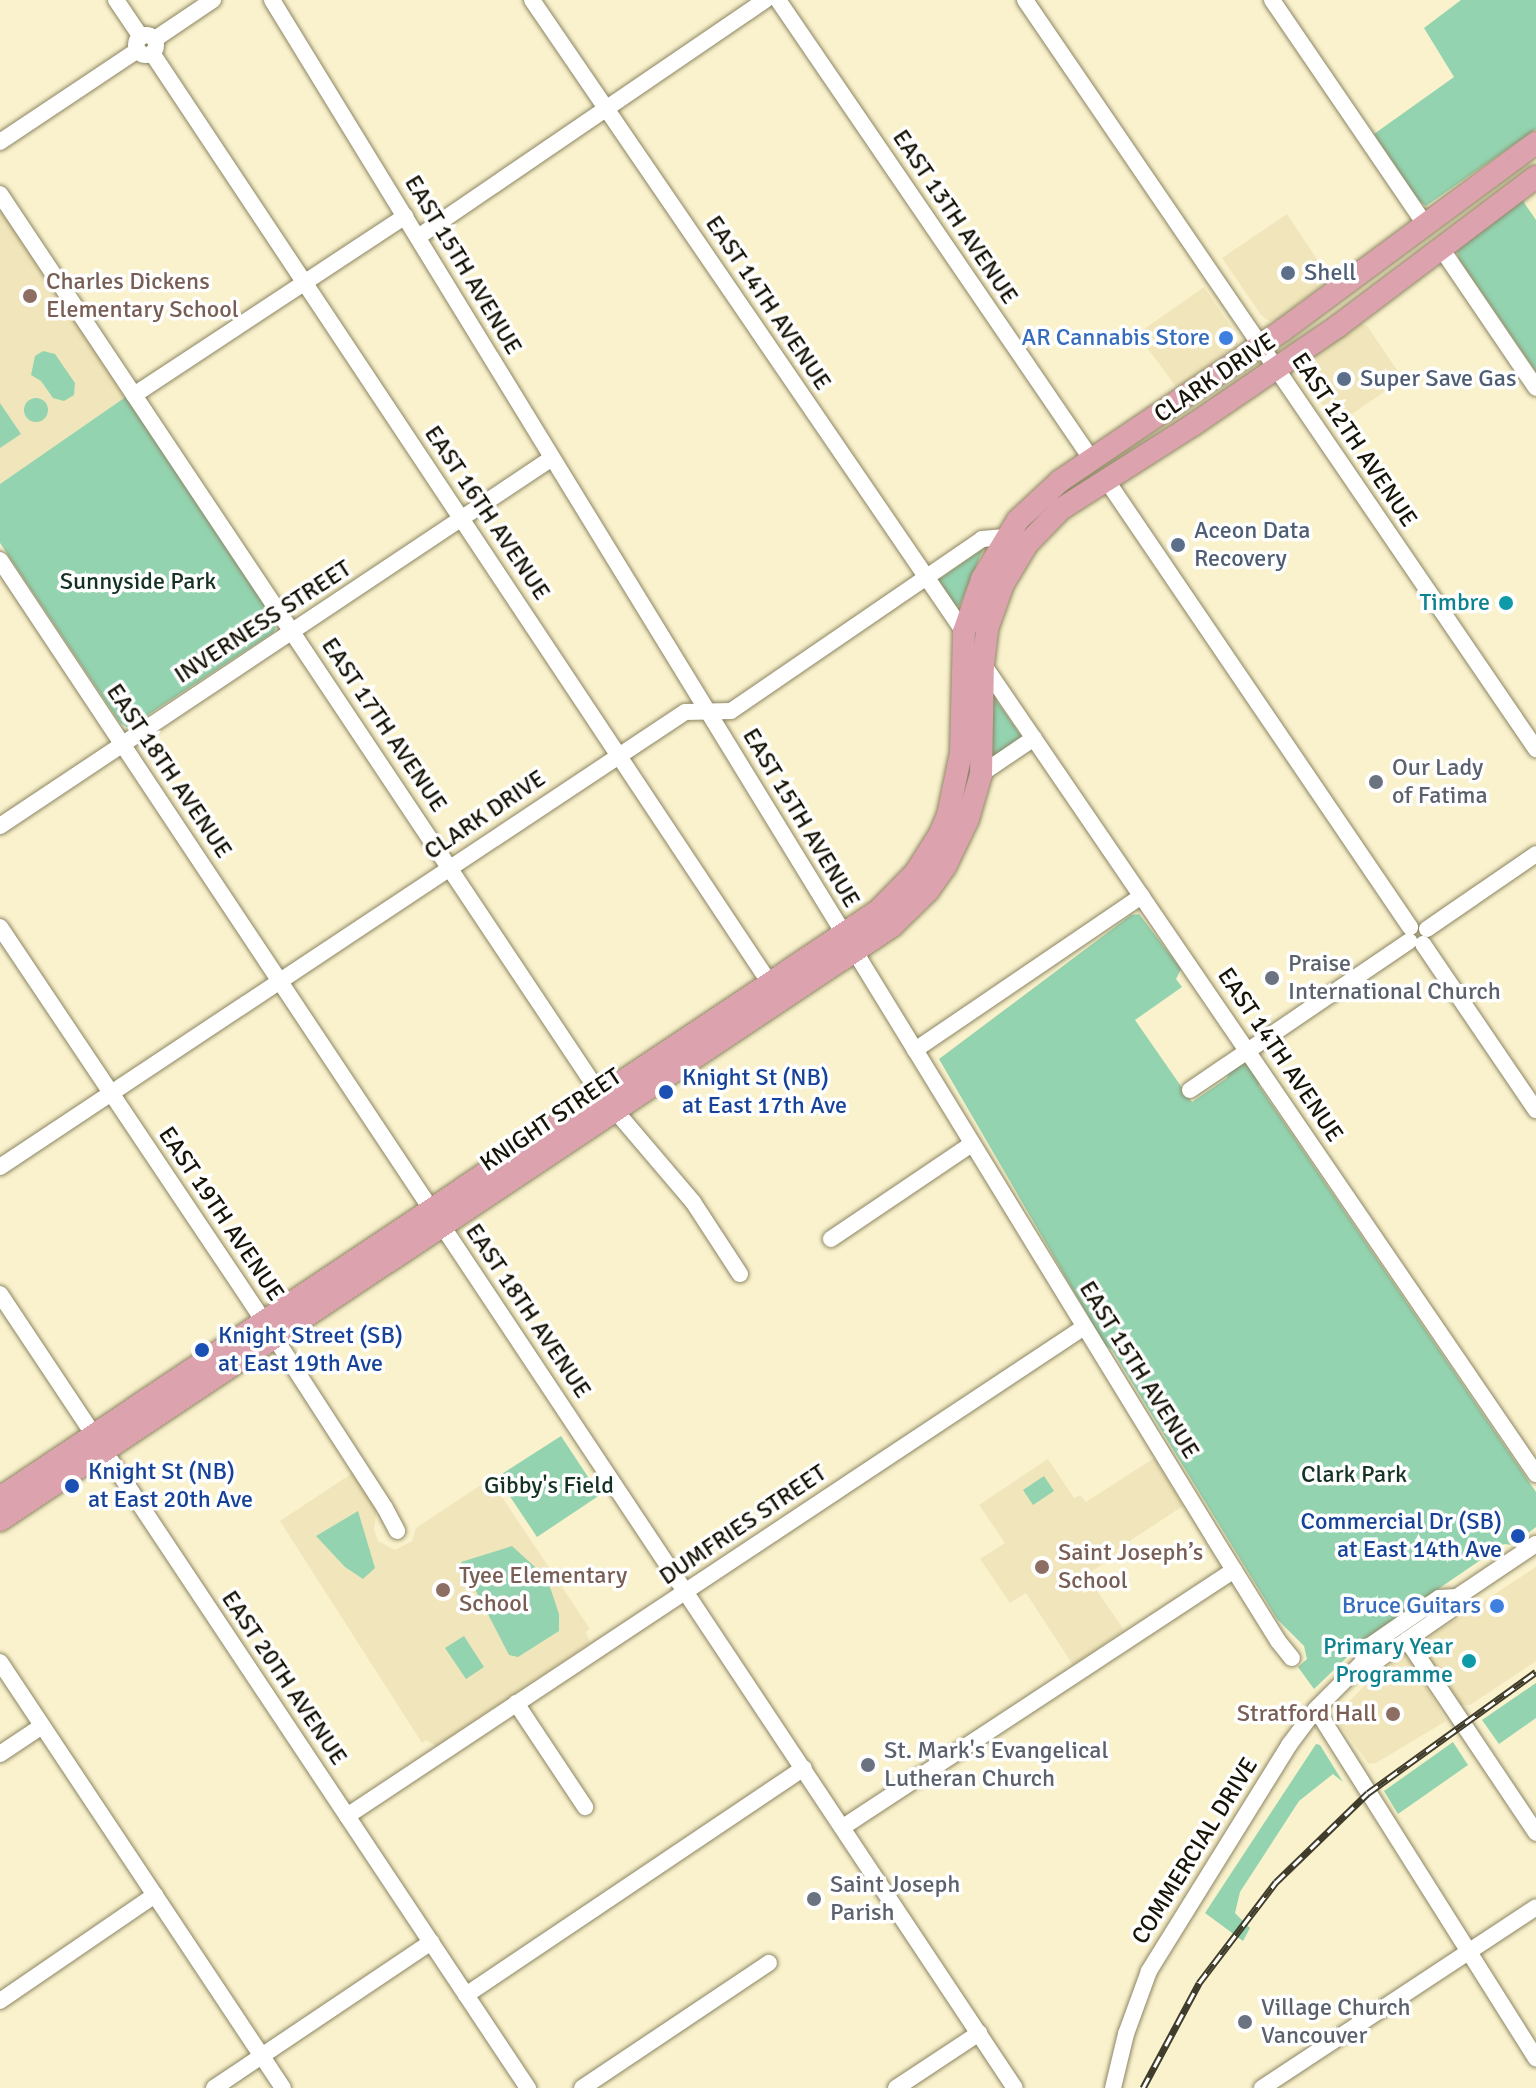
<!DOCTYPE html>
<meta charset="utf-8">
<style>
body{margin:0}
#map{position:relative;width:1536px;height:2088px;overflow:hidden;background:#faf2cd;font-family:Signika,sans-serif}
div>[style]{position:absolute}
.built>*{inset:0;background:#f1e6bb}
.green>*{inset:0;background:#94d3b0}
.round{border-radius:50%}
.roads{filter:drop-shadow(0 0 2px #8c8563) drop-shadow(0 0 2px #8c8563)}
.minor>*{height:16px;margin:-8px;padding:0 8px;transform-origin:8px;border-radius:8px;background:#fff}
.minor>.ring{margin:-8px;padding:0;box-sizing:content-box;background:none;border:16px solid #fff;border-radius:50%}
.major>*{height:22px;margin:-11px;padding:0 11px;transform-origin:11px;border-radius:11px;background:#dca2ae}
.rail>*{height:7px;margin-top:-3.5px;transform-origin:0;background:repeating-linear-gradient(90deg,#fff 0 12px,#403c2b 0 24px);box-sizing:border-box;border-block:2px solid #403c2b}
.dots>*{width:22px;height:22px;translate:-50% -50%;box-sizing:border-box;border:4px solid #fff;border-radius:50%}
span{translate:-50% -50%;white-space:nowrap;text-align:center;line-height:1.15;-webkit-text-stroke:7px #fff;paint-order:stroke}
.street-label{font-size:24px;color:#171407}
.service-label{font-size:24px;color:#4e5e75}
.left{translate:0 -50%;text-align:left}
.education-label{font-size:24px;color:#785e54}
.right{translate:-100% -50%;text-align:right}
.shop-label{font-size:24px;color:#366cbe}
.park-label{font-size:24px;color:#143222}
.culture-label{font-size:24px;color:#0d838f}
.worship-label{font-size:24px;color:#5b616d}
.transit-label{font-size:24px;color:#164399}
</style>
<div id="map">
<div class="built">
<i style="clip-path:polygon(0 206px,127px 396px,0 484px)"></i>
<i style="clip-path:polygon(1287px 214px,1330px 279px,1277px 320px,1269px 321px,1261px 315px,1222px 258px)"></i>
<i style="clip-path:polygon(1204px 287px,1236px 334px,1237px 344px,1177px 388px,1137px 334px)"></i>
<i style="clip-path:polygon(1359px 321px,1368px 327px,1403px 379px,1336px 425px,1303px 377px,1300px 366px)"></i>
<i style="clip-path:polygon(1154px 1458px,1183px 1506px,1116px 1550px,1118px 1554px,1086px 1575px,1124px 1630px,1073px 1665px,1026px 1593px,1010px 1603px,980px 1559px,1005px 1543px,979px 1505px,1048px 1459px,1074px 1498px,1080px 1495px,1086px 1502px)"></i>
<i style="clip-path:polygon(354px 1472px,377px 1507px,374px 1529px,378px 1541px,395px 1550px,412px 1541px,416px 1528px,490px 1479px,590px 1629px,586px 1632px,590px 1643px,436px 1746px,426px 1740px,422px 1743px,280px 1521px)"></i>
<i style="clip-path:polygon(1536px 1567px,1536px 1661px,1470px 1705px,1461px 1705px,1438px 1671px,1429px 1667px,1420px 1643px)"></i>
<i style="clip-path:polygon(1406px 1654px,1446px 1721px,1376px 1763px,1369px 1764px,1334px 1717px,1372px 1678px)"></i>
</div>
<div class="green">
<i style="clip-path:polygon(1461px 0,1536px 0,1536px 129px,1426px 206px,1419px 201px,1374px 134px,1454px 77px,1424px 28px)"></i>
<i style="clip-path:polygon(1521px 198px,1536px 220px,1536px 372px,1459px 259px,1457px 251px)"></i>
<i style="clip-path:polygon(43px 351px,55px 354px,75px 383px,74px 395px,64px 401px,53px 398px,41px 381px,31px 375px,35px 356px)"></i>
<i style="clip-path:polygon(127px 396px,277px 624px,274px 632px,128px 728px,120px 723px,0 543px,0 484px)"></i>
<i class="round" style="left:24px;top:398px;width:24px;height:24px"></i>
<i style="clip-path:polygon(0 403px,21px 434px,0 448px)"></i>
<i style="clip-path:polygon(983px 549px,960px 605px,956px 607px,938px 580px)"></i>
<i style="clip-path:polygon(993px 696px,1022px 737px,994px 757px,992px 756px)"></i>
<i style="clip-path:polygon(1139px 914px,1181px 969px,1176px 979px,1182px 987px,1135px 1020px,1192px 1102px,1227px 1078px,1229px 1072px,1240px 1064px,1248px 1064px,1258px 1076px,1259px 1086px,1536px 1492px,1536px 1527px,1512px 1545px,1504px 1544px,1368px 1637px,1314px 1689px,1298px 1667px,1307px 1659px,1304px 1646px,1277px 1619px,1112px 1350px,1105px 1345px,939px 1059px,1131px 915px)"></i>
<i style="clip-path:polygon(561px 1436px,600px 1495px,537px 1537px,497px 1477px)"></i>
<i style="clip-path:polygon(1044px 1476px,1054px 1491px,1033px 1505px,1023px 1490px)"></i>
<i style="clip-path:polygon(358px 1511px,375px 1568px,363px 1579px,345px 1567px,316px 1536px)"></i>
<i style="clip-path:polygon(512px 1546px,547px 1578px,559px 1614px,559px 1631px,518px 1657px,509px 1655px,461px 1562px)"></i>
<i style="clip-path:polygon(464px 1636px,484px 1667px,466px 1679px,445px 1648px)"></i>
<i style="clip-path:polygon(1536px 1683px,1536px 1718px,1499px 1744px,1482px 1720px)"></i>
<i style="clip-path:polygon(1453px 1742px,1468px 1765px,1398px 1814px,1384px 1791px)"></i>
<i style="clip-path:polygon(1316px 1744px,1320px 1745px,1343px 1782px,1333px 1774px,1299px 1801px,1240px 1892px,1235px 1913px,1250px 1928px,1243px 1941px,1205px 1913px)"></i>
</div>
<div class="roads">
<div class="minor">
<i style="left:116px;top:0;width:45px;rotate:56deg"></i>
<i style="left:272px;top:0;width:1804px;rotate:58.51deg"></i>
<i style="left:1214px;top:1538px;width:121px;rotate:58.1deg"></i>
<i style="left:1278px;top:1641px;width:22px;rotate:51deg"></i>
<i style="left:532px;top:0;width:766px;rotate:55.65deg"></i>
<i style="left:778px;top:0;width:557px;rotate:55.68deg"></i>
<i style="left:1025px;top:0;width:907px;rotate:55.7deg"></i>
<i style="left:1272px;top:0;width:270px;rotate:55.7deg"></i>
<i class="ring" style="left:136px;top:35px;width:4px;height:4px"></i>
<i style="left:155px;top:39px;width:70px;rotate:-33.9deg"></i>
<i style="left:152px;top:53px;width:1126px;rotate:56.41deg"></i>
<i style="left:0;top:142px;width:166px;rotate:-33.7deg"></i>
<i style="left:0;top:194px;width:1074px;rotate:56.31deg"></i>
<i style="left:596px;top:1088px;width:150px;rotate:49.6deg"></i>
<i style="left:693px;top:1202px;width:86px;rotate:56.9deg"></i>
<i style="left:418px;top:237px;width:421px;rotate:-34.3deg"></i>
<i style="left:1441px;top:248px;width:169px;rotate:55.8deg"></i>
<i style="left:134px;top:395px;width:325px;rotate:-33.4deg"></i>
<i style="left:1105px;top:478px;width:543px;rotate:55.81deg"></i>
<i style="left:0;top:560px;width:1834px;rotate:56.41deg"></i>
<i style="left:983px;top:664px;width:981px;rotate:55.68deg"></i>
<i style="left:981px;top:774px;width:64px;rotate:-34.2deg"></i>
<i style="left:0;top:826px;width:663px;rotate:-33.69deg"></i>
<i style="left:0;top:927px;width:495px;rotate:56.2deg"></i>
<i style="left:275px;top:1338px;width:202px;rotate:57.1deg"></i>
<i style="left:385px;top:1508px;width:26px;rotate:62deg"></i>
<i style="left:1427px;top:929px;width:132px;rotate:-34.5deg"></i>
<i style="left:1423px;top:944px;width:201px;rotate:55.8deg"></i>
<i style="left:915px;top:1050px;width:274px;rotate:-34.2deg"></i>
<i style="left:1190px;top:1090px;width:265px;rotate:-34.2deg"></i>
<i style="left:0;top:1167px;width:822px;rotate:-33.59deg"></i>
<i style="left:685px;top:712px;width:46px;rotate:-1.2deg"></i>
<i style="left:731px;top:711px;width:304px;rotate:-34.4deg"></i>
<i style="left:982px;top:539px;width:23px;rotate:-5deg"></i>
<i style="left:831px;top:1239px;width:170px;rotate:-34deg"></i>
<i style="left:0;top:1294px;width:954px;rotate:56.38deg"></i>
<i style="left:1407px;top:1640px;width:232px;rotate:56.2deg"></i>
<i style="left:0;top:1662px;width:511px;rotate:56.4deg"></i>
<i style="left:1362px;top:1663px;width:16px;rotate:-11deg"></i>
<i style="left:1378px;top:1660px;width:86px;rotate:-34.6deg"></i>
<i style="left:1449px;top:1611px;width:16px;rotate:-60deg"></i>
<i style="left:1457px;top:1597px;width:95px;rotate:-33.9deg"></i>
<i style="left:516px;top:1703px;width:125px;rotate:56.4deg"></i>
<i style="left:1316px;top:1709px;width:413px;rotate:57.8deg"></i>
<i style="left:0;top:1754px;width:50px;rotate:-33.7deg"></i>
<i style="left:347px;top:1816px;width:884px;rotate:-33.56deg"></i>
<i style="left:843px;top:1827px;width:468px;rotate:-33.3deg"></i>
<i style="left:466px;top:1995px;width:407px;rotate:-33.9deg"></i>
<i style="left:0;top:2001px;width:188px;rotate:-34.4deg"></i>
<i style="left:214px;top:2088px;width:262px;rotate:-33.9deg"></i>
<i style="left:582px;top:2088px;width:225px;rotate:-33.8deg"></i>
<i style="left:896px;top:2088px;width:100px;rotate:-33.5deg"></i>
<i style="left:1113px;top:2088px;width:56px;rotate:-76.5deg"></i>
<i style="left:1126px;top:2034px;width:67px;rotate:-69.9deg"></i>
<i style="left:1149px;top:1971px;width:266px;rotate:-58.2deg"></i>
<i style="left:1289px;top:1745px;width:45px;rotate:-53.1deg"></i>
<i style="left:1316px;top:1709px;width:65px;rotate:-45deg"></i>
<i style="left:1362px;top:1663px;width:17px;rotate:-69deg"></i>
<i style="left:1368px;top:1647px;width:86px;rotate:-34.6deg"></i>
<i style="left:1439px;top:1598px;width:18px;rotate:-3deg"></i>
<i style="left:1262px;top:2088px;width:328px;rotate:-33.4deg"></i>
</div>
<div class="major">
<i style="left:0;top:1498px;width:1056px;rotate:-33.77deg"></i>
<i style="left:878px;top:911px;width:54px;rotate:-45.7deg"></i>
<i style="left:916px;top:872px;width:45px;rotate:-57.7deg"></i>
<i style="left:940px;top:834px;width:21px;rotate:-67deg"></i>
<i style="left:948px;top:815px;width:63px;rotate:-78.2deg"></i>
<i style="left:961px;top:753px;width:121px;rotate:-88.6deg"></i>
<i style="left:964px;top:632px;width:56px;rotate:-71.2deg"></i>
<i style="left:982px;top:579px;width:69px;rotate:-58.6deg"></i>
<i style="left:1018px;top:520px;width:57px;rotate:-42.9deg"></i>
<i style="left:1060px;top:481px;width:269px;rotate:-34.1deg"></i>
<i style="left:1283px;top:330px;width:315px;rotate:-36.5deg"></i>
<i style="left:0;top:1520px;width:1072px;rotate:-33.66deg"></i>
<i style="left:892px;top:926px;width:50px;rotate:-44.2deg"></i>
<i style="left:928px;top:891px;width:29px;rotate:-55deg"></i>
<i style="left:945px;top:867px;width:53px;rotate:-64.4deg"></i>
<i style="left:968px;top:819px;width:47px;rotate:-73.9deg"></i>
<i style="left:981px;top:774px;width:110px;rotate:-89deg"></i>
<i style="left:983px;top:664px;width:35px;rotate:-83deg"></i>
<i style="left:987px;top:629px;width:48px;rotate:-70.4deg"></i>
<i style="left:1003px;top:584px;width:47px;rotate:-59deg"></i>
<i style="left:1027px;top:544px;width:49px;rotate:-45.8deg"></i>
<i style="left:1061px;top:509px;width:156px;rotate:-32.5deg"></i>
<i style="left:1193px;top:425px;width:176px;rotate:-34.3deg"></i>
<i style="left:1338px;top:326px;width:248px;rotate:-37deg"></i>
</div>
</div>
<div class="rail">
<i style="left:1143px;top:2088px;width:119px;rotate:-61.9deg"></i>
<i style="left:1199px;top:1983px;width:127px;rotate:-52.7deg"></i>
<i style="left:1276px;top:1882px;width:128px;rotate:-44.1deg"></i>
<i style="left:1368px;top:1793px;width:207px;rotate:-35.8deg"></i>
</div>
<div class="dots">
<i style="left:1288px;top:273px;background:#5c6f8a"></i>
<i style="left:30px;top:296px;background:#8d6e63"></i>
<i style="left:1226px;top:338px;background:#3f7fe0"></i>
<i style="left:1344px;top:379px;background:#5c6f8a"></i>
<i style="left:1178px;top:545px;background:#5c6f8a"></i>
<i style="left:1506px;top:603px;background:#0f9aa8"></i>
<i style="left:1376px;top:782px;background:#6b7280"></i>
<i style="left:1272px;top:978px;background:#6b7280"></i>
<i style="left:666px;top:1092px;background:#1a4fb4"></i>
<i style="left:202px;top:1350px;background:#1a4fb4"></i>
<i style="left:72px;top:1486px;background:#1a4fb4"></i>
<i style="left:1518px;top:1536px;background:#1a4fb4"></i>
<i style="left:1042px;top:1567px;background:#8d6e63"></i>
<i style="left:443px;top:1590px;background:#8d6e63"></i>
<i style="left:1497px;top:1606px;background:#3f7fe0"></i>
<i style="left:1469px;top:1661px;background:#0f9aa8"></i>
<i style="left:1393px;top:1714px;background:#8d6e63"></i>
<i style="left:868px;top:1765px;background:#6b7280"></i>
<i style="left:814px;top:1899px;background:#6b7280"></i>
<i style="left:1245px;top:2022px;background:#6b7280"></i>
</div>
<div class="street-label">
<span style="left:955px;top:217px;rotate:56deg">EAST 13TH AVENUE</span>
<span style="left:463px;top:265px;rotate:59deg">EAST 15TH AVENUE</span>
<span style="left:768px;top:303px;rotate:56deg">EAST 14TH AVENUE</span>
<span style="left:1215px;top:378px;rotate:-34deg">CLARK DRIVE</span>
<span style="left:1354px;top:440px;rotate:56deg">EAST 12TH AVENUE</span>
<span style="left:487px;top:513px;rotate:56deg">EAST 16TH AVENUE</span>
<span style="left:263px;top:622px;rotate:-33deg">INVERNESS STREET</span>
<span style="left:384px;top:725px;rotate:56deg">EAST 17TH AVENUE</span>
<span style="left:169px;top:771px;rotate:56deg">EAST 18TH AVENUE</span>
<span style="left:485px;top:815px;rotate:-34deg">CLARK DRIVE</span>
<span style="left:801px;top:818px;rotate:59deg">EAST 15TH AVENUE</span>
<span style="left:1280px;top:1055px;rotate:56deg">EAST 14TH AVENUE</span>
<span style="left:551px;top:1120px;rotate:-34deg">KNIGHT STREET</span>
<span style="left:221px;top:1214px;rotate:56deg">EAST 19TH AVENUE</span>
<span style="left:528px;top:1311px;rotate:56deg">EAST 18TH AVENUE</span>
<span style="left:1139px;top:1370px;rotate:58deg">EAST 15TH AVENUE</span>
<span style="left:743px;top:1525px;rotate:-34deg">DUMFRIES STREET</span>
<span style="left:284px;top:1678px;rotate:56deg">EAST 20TH AVENUE</span>
<span style="left:1195px;top:1851px;rotate:-58deg">COMMERCIAL DRIVE</span>
</div>
<div class="service-label">
<span class="left" style="left:1304px;top:273px">Shell</span>
<span class="left" style="left:1360px;top:379px">Super Save Gas</span>
<span class="left" style="left:1194px;top:545px">Aceon Data<br>Recovery</span>
</div>
<div class="education-label">
<span class="left" style="left:46px;top:296px">Charles Dickens<br>Elementary School</span>
<span class="left" style="left:1058px;top:1567px">Saint Joseph’s<br>School</span>
<span class="left" style="left:459px;top:1590px">Tyee Elementary<br>School</span>
<span class="right" style="left:1377px;top:1714px">Stratford Hall</span>
</div>
<div class="shop-label">
<span class="right" style="left:1210px;top:338px">AR Cannabis Store</span>
<span class="right" style="left:1481px;top:1606px">Bruce Guitars</span>
</div>
<div class="park-label">
<span style="left:138px;top:582px">Sunnyside Park</span>
<span style="left:1354px;top:1475px">Clark Park</span>
<span style="left:549px;top:1486px">Gibby's Field</span>
</div>
<div class="culture-label">
<span class="right" style="left:1490px;top:603px">Timbre</span>
<span class="right" style="left:1453px;top:1661px">Primary Year<br>Programme</span>
</div>
<div class="worship-label">
<span class="left" style="left:1392px;top:782px">Our Lady<br>of Fatima</span>
<span class="left" style="left:1288px;top:978px">Praise<br>International Church</span>
<span class="left" style="left:884px;top:1765px">St. Mark's Evangelical<br>Lutheran Church</span>
<span class="left" style="left:830px;top:1899px">Saint Joseph<br>Parish</span>
<span class="left" style="left:1261px;top:2022px">Village Church<br>Vancouver</span>
</div>
<div class="transit-label">
<span class="left" style="left:682px;top:1092px">Knight St (NB)<br>at East 17th Ave</span>
<span class="left" style="left:218px;top:1350px">Knight Street (SB)<br>at East 19th Ave</span>
<span class="left" style="left:88px;top:1486px">Knight St (NB)<br>at East 20th Ave</span>
<span class="right" style="left:1502px;top:1536px">Commercial Dr (SB)<br>at East 14th Ave</span>
</div>
</div>
